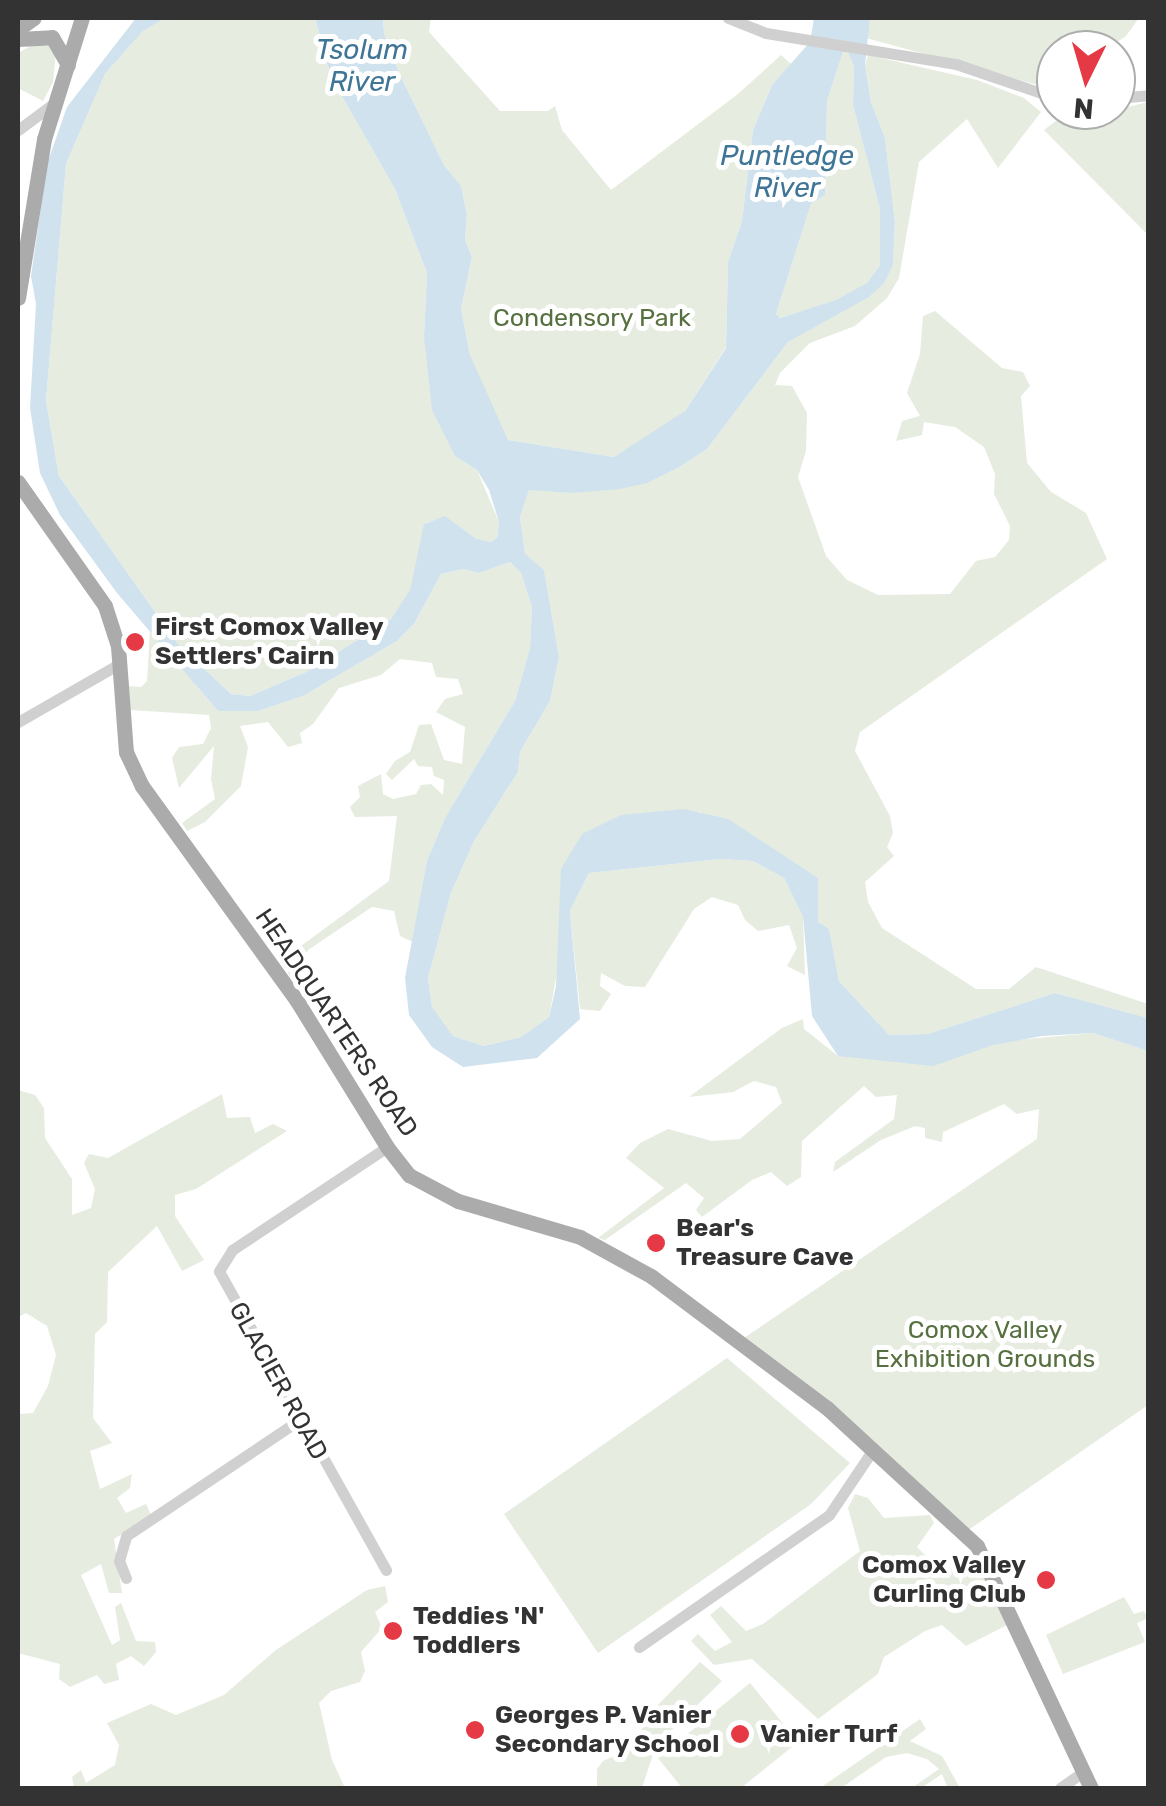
<!DOCTYPE html>
<style>
body{margin:0}
#map{position:relative;width:1166px;height:1806px;overflow:hidden;background:#fff;font-family:Rubik,sans-serif}
div>[style]{position:absolute}
.green>*{inset:0;background:#e6ecdf}
.water>*{inset:0;background:#cfe2ee}
.minor>*{height:11px;margin:-5.5px;padding:0 5.5px;transform-origin:5.5px;border-radius:5.5px;background:#d0d0d0}
.major>*{height:15px;margin:-7.5px;padding:0 7.5px;transform-origin:7.5px;border-radius:7.5px;background:#ababab}
.dots>*{width:28px;height:28px;translate:-50% -50%;box-sizing:border-box;border:5px solid #fff;border-radius:50%}
span{translate:-50% -50%;white-space:nowrap;text-align:center;line-height:1.15;-webkit-text-stroke:10px #fff;paint-order:stroke}
.park-label{font-size:25px;color:#56703f}
.poi-label{font-size:25px;color:#333;font-weight:700}
.left{translate:0 -50%;text-align:left}
.right{translate:-100% -50%;text-align:right}
.street-label{font-size:25px;color:#333}
.water-label{font-size:28px;color:#3f7597;font-style:italic}
.frame{position:absolute;inset:0;border:20px solid #333;pointer-events:none}
.north{position:absolute;left:1036px;top:30px;width:100px;height:100px;box-sizing:border-box;background:#fff;border:2px solid #adadad;border-radius:50%;rotate:185deg;font-size:28px;font-weight:700;line-height:40px;text-align:center;color:#333}
.north::after{content:'';display:block;margin:auto;width:35px;height:45px;background:#e63946;clip-path:polygon(50% 0,100% 100%,50% 72%,0 100%)}
</style>
<div id="map">
<div class="green">
<i style="clip-path:polygon(165px 18px,315px 18px,331px 77px,395px 189px,427px 273px,424px 336px,455px 456px,477px 470px,499px 522px,497px 539px,491px 542px,475px 538px,445px 517px,425px 523px,410px 591px,391px 619px,306px 672px,250px 696px,231px 694px,177px 643px,59px 476px,46px 401px,66px 164px,105px 74px,142px 32px)"></i>
<i style="clip-path:polygon(383px 18px,431px 18px,429px 32px,500px 111px,548px 111px,555px 106px,562px 130px,611px 190px,738px 94px,781px 55px,791px 64px,772px 85px,753px 130px,742px 221px,728px 262px,726px 347px,685px 411px,659px 430px,614px 457px,508px 440px,495px 419px,470px 355px,461px 309px,472px 257px,465px 240px,467px 215px,461px 186px,444px 165px,399px 73px,384px 33px)"></i>
<i style="clip-path:polygon(870px 18px,1139px 18px,1126px 36px,1114px 44px,1124px 70px,1121px 87px,1116px 88px,1116px 50px,1056px 50px,1056px 90px,866px 38px)"></i>
<i style="clip-path:polygon(34px 44px,52px 46px,56px 53px,53px 82px,43px 101px,18px 88px,18px 53px)"></i>
<i style="clip-path:polygon(843px 52px,849px 52px,854px 66px,853px 105px,880px 209px,880px 265px,867px 283px,836px 301px,779px 318px,776px 314px,811px 204px,825px 195px,827px 101px)"></i>
<i style="clip-path:polygon(868px 55px,977px 80px,1024px 98px,1041px 112px,998px 168px,967px 119px,919px 162px,899px 278px,887px 298px,855px 326px,810px 343px,780px 373px,775px 385px,792px 386px,807px 413px,806px 451px,798px 477px,826px 556px,847px 580px,878px 595px,950px 594px,976px 561px,995px 557px,1009px 540px,1010px 526px,994px 494px,995px 474px,984px 447px,955px 427px,924px 422px,922px 435px,896px 441px,902px 421px,920px 416px,907px 393px,920px 354px,923px 316px,935px 311px,1002px 368px,1023px 372px,1030px 386px,1021px 396px,1027px 463px,1051px 492px,1086px 513px,1107px 559px,860px 732px,855px 751px,890px 816px,893px 833px,887px 847px,894px 856px,865px 882px,868px 902px,882px 928px,976px 989px,1009px 989px,1036px 967px,1148px 1004px,1148px 1018px,1055px 993px,928px 1034px,889px 1035px,839px 981px,829px 930px,818px 922px,818px 878px,700px 812px,582px 834px,549px 1017px,521px 1037px,484px 1046px,453px 1036px,432px 1008px,428px 978px,451px 893px,474px 841px,518px 772px,520px 752px,550px 701px,559px 657px,544px 571px,525px 555px,520px 517px,529px 489px,571px 493px,681px 466px,707px 449px,788px 342px,893px 265px,895px 222px,885px 138px,871px 102px,865px 65px)"></i>
<i style="clip-path:polygon(1148px 102px,1148px 235px,1044px 130px,1070px 110px,1116px 110px)"></i>
<i style="clip-path:polygon(510px 562px,521px 573px,532px 607px,530px 648px,515px 701px,445px 818px,427px 861px,413px 942px,400px 936px,394px 911px,372px 907px,308px 950px,304px 961px,309px 980px,294px 985px,282px 960px,389px 881px,397px 816px,355px 817px,350px 807px,360px 797px,358px 786px,381px 774px,383px 794px,393px 799px,416px 794px,421px 785px,431px 784px,443px 795px,444px 780px,434px 776px,432px 767px,418px 766px,414px 759px,392px 780px,386px 774px,395px 761px,410px 752px,419px 725px,431px 724px,444px 760px,462px 764px,465px 727px,436px 712px,445px 699px,463px 694px,458px 679px,436px 677px,432px 663px,400px 659px,381px 675px,339px 688px,313px 724px,300px 733px,302px 743px,288px 747px,268px 722px,240px 726px,248px 747px,241px 786px,205px 822px,187px 831px,182px 823px,215px 799px,211px 779px,214px 746px,179px 788px,172px 758px,179px 747px,203px 744px,211px 728px,209px 715px,130px 710px,129px 686px,141px 687px,147px 681px,150px 631px,218px 711px,258px 711px,303px 696px,397px 641px,414px 624px,441px 574px,463px 569px,479px 573px)"></i>
<i style="clip-path:polygon(720px 859px,753px 861px,784px 878px,803px 917px,805px 975px,787px 966px,797px 948px,789px 925px,758px 931px,745px 920px,738px 905px,712px 897px,694px 909px,645px 987px,625px 986px,601px 973px,600px 986px,611px 994px,600px 1011px,580px 1009px,570px 911px,589px 873px)"></i>
<i style="clip-path:polygon(803px 1019px,804px 1029px,838px 1056px,1093px 1033px,1148px 1051px,1148px 1405px,964px 1533px,741px 1340px,1037px 1139px,1039px 1109px,1017px 1114px,1004px 1104px,943px 1132px,942px 1142px,925px 1138px,925px 1128px,915px 1126px,881px 1140px,833px 1172px,835px 1162px,894px 1119px,897px 1095px,876px 1097px,864px 1086px,802px 1141px,801px 1177px,787px 1186px,771px 1172px,752px 1180px,702px 1217px,696px 1210px,704px 1198px,686px 1183px,605px 1240px,598px 1238px,664px 1188px,626px 1158px,640px 1143px,668px 1129px,712px 1141px,740px 1139px,782px 1103px,776px 1087px,754px 1081px,733px 1092px,689px 1097px,782px 1028px)"></i>
<i style="clip-path:polygon(18px 1090px,35px 1095px,44px 1108px,45px 1138px,72px 1179px,72px 1215px,91px 1208px,95px 1189px,84px 1163px,89px 1154px,108px 1158px,222px 1094px,227px 1118px,250px 1117px,255px 1133px,273px 1124px,287px 1131px,196px 1189px,175px 1195px,175px 1216px,204px 1260px,182px 1271px,157px 1226px,108px 1272px,107px 1322px,95px 1334px,93px 1418px,112px 1443px,90px 1451px,100px 1489px,132px 1474px,130px 1488px,117px 1498px,126px 1513px,146px 1504px,151px 1515px,114px 1539px,122px 1593px,109px 1593px,101px 1564px,81px 1575px,112px 1645px,120px 1640px,115px 1607px,121px 1603px,136px 1641px,155px 1642px,156px 1652px,144px 1666px,131px 1656px,116px 1664px,119px 1680px,104px 1684px,97px 1675px,70px 1687px,59px 1679px,60px 1664px,18px 1653px,18px 1414px,33px 1413px,48px 1386px,56px 1355px,47px 1326px,26px 1313px,18px 1317px)"></i>
<i style="clip-path:polygon(727px 1358px,850px 1463px,811px 1504px,598px 1653px,504px 1514px)"></i>
<i style="clip-path:polygon(855px 1494px,868px 1498px,884px 1518px,930px 1515px,934px 1523px,917px 1547px,941px 1571px,969px 1563px,983px 1568px,1009px 1624px,966px 1646px,942px 1625px,925px 1631px,884px 1657px,878px 1674px,818px 1719px,752px 1659px,714px 1665px,691px 1641px,698px 1634px,715px 1651px,732px 1642px,710px 1615px,721px 1606px,746px 1631px,763px 1624px,860px 1551px,848px 1508px)"></i>
<i style="clip-path:polygon(385px 1586px,388px 1602px,375px 1612px,382px 1628px,361px 1652px,365px 1671px,360px 1682px,331px 1691px,319px 1703px,332px 1760px,345px 1788px,74px 1788px,72px 1777px,81px 1770px,86px 1783px,115px 1765px,119px 1745px,107px 1723px,151px 1704px,176px 1715px,224px 1695px,276px 1650px,367px 1590px)"></i>
<i style="clip-path:polygon(1124px 1597px,1134px 1614px,1144px 1611px,1148px 1618px,1137px 1623px,1145px 1642px,1063px 1674px,1046px 1635px)"></i>
<i style="clip-path:polygon(700px 1662px,722px 1681px,656px 1745px,642px 1788px,597px 1788px,597px 1769px,603px 1761px,629px 1750px,646px 1717px)"></i>
<i style="clip-path:polygon(750px 1683px,798px 1742px,741px 1788px,682px 1788px,658px 1758px)"></i>
<i style="clip-path:polygon(920px 1719px,926px 1729px,910px 1741px,942px 1756px,960px 1788px,948px 1788px,942px 1774px,921px 1788px,912px 1788px,939px 1769px,927px 1759px,907px 1753px,886px 1757px,841px 1788px,820px 1788px)"></i>
</div>
<div class="water">
<i style="clip-path:polygon(evenodd,136px 18px,165px 18px,142px 32px,105px 74px,66px 164px,46px 401px,59px 476px,177px 643px,231px 694px,250px 696px,306px 672px,391px 619px,410px 590px,424px 524px,445px 516px,475px 538px,491px 542px,497px 538px,499px 522px,489px 490px,477px 470px,455px 456px,432px 410px,424px 336px,427px 273px,395px 189px,331px 77px,315px 18px,383px 18px,384px 33px,399px 73px,444px 165px,461px 186px,467px 215px,465px 240px,472px 257px,461px 309px,470px 355px,508px 440px,614px 457px,685px 411px,726px 348px,728px 262px,742px 221px,753px 130px,772px 85px,810px 42px,814px 18px,870px 18px,865px 65px,871px 102px,885px 138px,895px 222px,893px 265px,884px 283px,869px 297px,788px 342px,707px 449px,681px 466px,647px 483px,620px 489px,571px 493px,529px 490px,520px 517px,525px 554px,544px 570px,559px 657px,550px 701px,520px 752px,518px 772px,474px 841px,451px 893px,428px 978px,432px 1007px,453px 1036px,484px 1046px,521px 1037px,549px 1017px,556px 986px,561px 869px,582px 834px,621px 815px,684px 809px,728px 819px,818px 878px,818px 922px,829px 929px,839px 981px,889px 1035px,928px 1034px,1055px 993px,1148px 1018px,1148px 1051px,1093px 1033px,1042px 1036px,993px 1045px,933px 1066px,838px 1056px,812px 1016px,803px 917px,784px 878px,753px 861px,720px 859px,589px 873px,570px 911px,580px 1019px,537px 1058px,463px 1067px,432px 1047px,409px 1015px,405px 978px,427px 861px,445px 818px,515px 701px,530px 648px,532px 607px,521px 573px,510px 562px,479px 573px,463px 569px,441px 574px,414px 624px,397px 641px,303px 696px,258px 711px,218px 711px,117px 593px,60px 515px,40px 473px,30px 408px,36px 304px,31px 276px,47px 164px,67px 107px,136px 18px,843px 52px,848px 52px,854px 66px,853px 105px,880px 209px,880px 265px,867px 283px,836px 300px,780px 318px,776px 314px,811px 204px,825px 195px,827px 101px,843px 52px)"></i>
</div>
<div class="minor">
<i style="left:728px;top:18px;width:41px;rotate:21.5deg"></i>
<i style="left:766px;top:33px;width:193px;rotate:9.3deg"></i>
<i style="left:956px;top:64px;width:106px;rotate:18.8deg"></i>
<i style="left:1116px;top:98px;width:32px;rotate:-5deg"></i>
<i style="left:18px;top:130px;width:49px;rotate:-36.6deg"></i>
<i style="left:18px;top:722px;width:116px;rotate:-29.9deg"></i>
<i style="left:386px;top:1570px;width:342px;rotate:-119.2deg"></i>
<i style="left:219px;top:1271px;width:25px;rotate:-58deg"></i>
<i style="left:232px;top:1250px;width:186px;rotate:-33.6deg"></i>
<i style="left:126px;top:1578px;width:18px;rotate:-112deg"></i>
<i style="left:119px;top:1561px;width:26px;rotate:-74deg"></i>
<i style="left:126px;top:1536px;width:208px;rotate:-33.8deg"></i>
<i style="left:639px;top:1647px;width:231px;rotate:-34.8deg"></i>
<i style="left:829px;top:1515px;width:77px;rotate:-56.1deg"></i>
<i style="left:1060px;top:1788px;width:28px;rotate:-35deg"></i>
</div>
<div class="major">
<i style="left:18px;top:29px;width:19px;rotate:-35deg"></i>
<i style="left:18px;top:39px;width:34px;rotate:-3deg"></i>
<i style="left:52px;top:37px;width:32px;rotate:60deg"></i>
<i style="left:18px;top:298px;width:161px;rotate:-80.7deg"></i>
<i style="left:44px;top:139px;width:127px;rotate:-72.6deg"></i>
<i style="left:18px;top:482px;width:151px;rotate:54.9deg"></i>
<i style="left:105px;top:606px;width:42px;rotate:72deg"></i>
<i style="left:118px;top:646px;width:106px;rotate:85.7deg"></i>
<i style="left:126px;top:752px;width:38px;rotate:65deg"></i>
<i style="left:142px;top:786px;width:265px;rotate:54.2deg"></i>
<i style="left:297px;top:1001px;width:172px;rotate:58.3deg"></i>
<i style="left:387px;top:1147px;width:36px;rotate:52deg"></i>
<i style="left:409px;top:1175px;width:55px;rotate:28deg"></i>
<i style="left:458px;top:1201px;width:127px;rotate:16.4deg"></i>
<i style="left:580px;top:1237px;width:81px;rotate:28.8deg"></i>
<i style="left:651px;top:1276px;width:220px;rotate:36.9deg"></i>
<i style="left:827px;top:1408px;width:204px;rotate:42.6deg"></i>
<i style="left:977px;top:1546px;width:268px;rotate:64.8deg"></i>
</div>
<div class="dots">
<i style="left:135px;top:642px;background:#e63946"></i>
<i style="left:656px;top:1243px;background:#e63946"></i>
<i style="left:1046px;top:1580px;background:#e63946"></i>
<i style="left:393px;top:1631px;background:#e63946"></i>
<i style="left:475px;top:1730px;background:#e63946"></i>
<i style="left:740px;top:1734px;background:#e63946"></i>
</div>
<div class="park-label">
<span style="left:592px;top:318px">Condensory Park</span>
<span style="left:985px;top:1345px">Comox Valley<br>Exhibition Grounds</span>
</div>
<div class="poi-label">
<span class="left" style="left:155px;top:642px">First Comox Valley<br>Settlers' Cairn</span>
<span class="left" style="left:676px;top:1243px">Bear's<br>Treasure Cave</span>
<span class="right" style="left:1026px;top:1580px">Comox Valley<br>Curling Club</span>
<span class="left" style="left:413px;top:1631px">Teddies 'N'<br>Toddlers</span>
<span class="left" style="left:495px;top:1730px">Georges P. Vanier<br>Secondary School</span>
<span class="left" style="left:760px;top:1734px">Vanier Turf</span>
</div>
<div class="street-label">
<span style="left:336px;top:1023px;rotate:56deg">HEADQUARTERS ROAD</span>
<span style="left:278px;top:1381px;rotate:61deg">GLACIER ROAD</span>
</div>
<div class="water-label">
<span style="left:362px;top:66px">Tsolum<br>River</span>
<span style="left:787px;top:172px">Puntledge<br>River</span>
</div>
<div class="frame"></div>
<div class="north">N</div>
</div>
